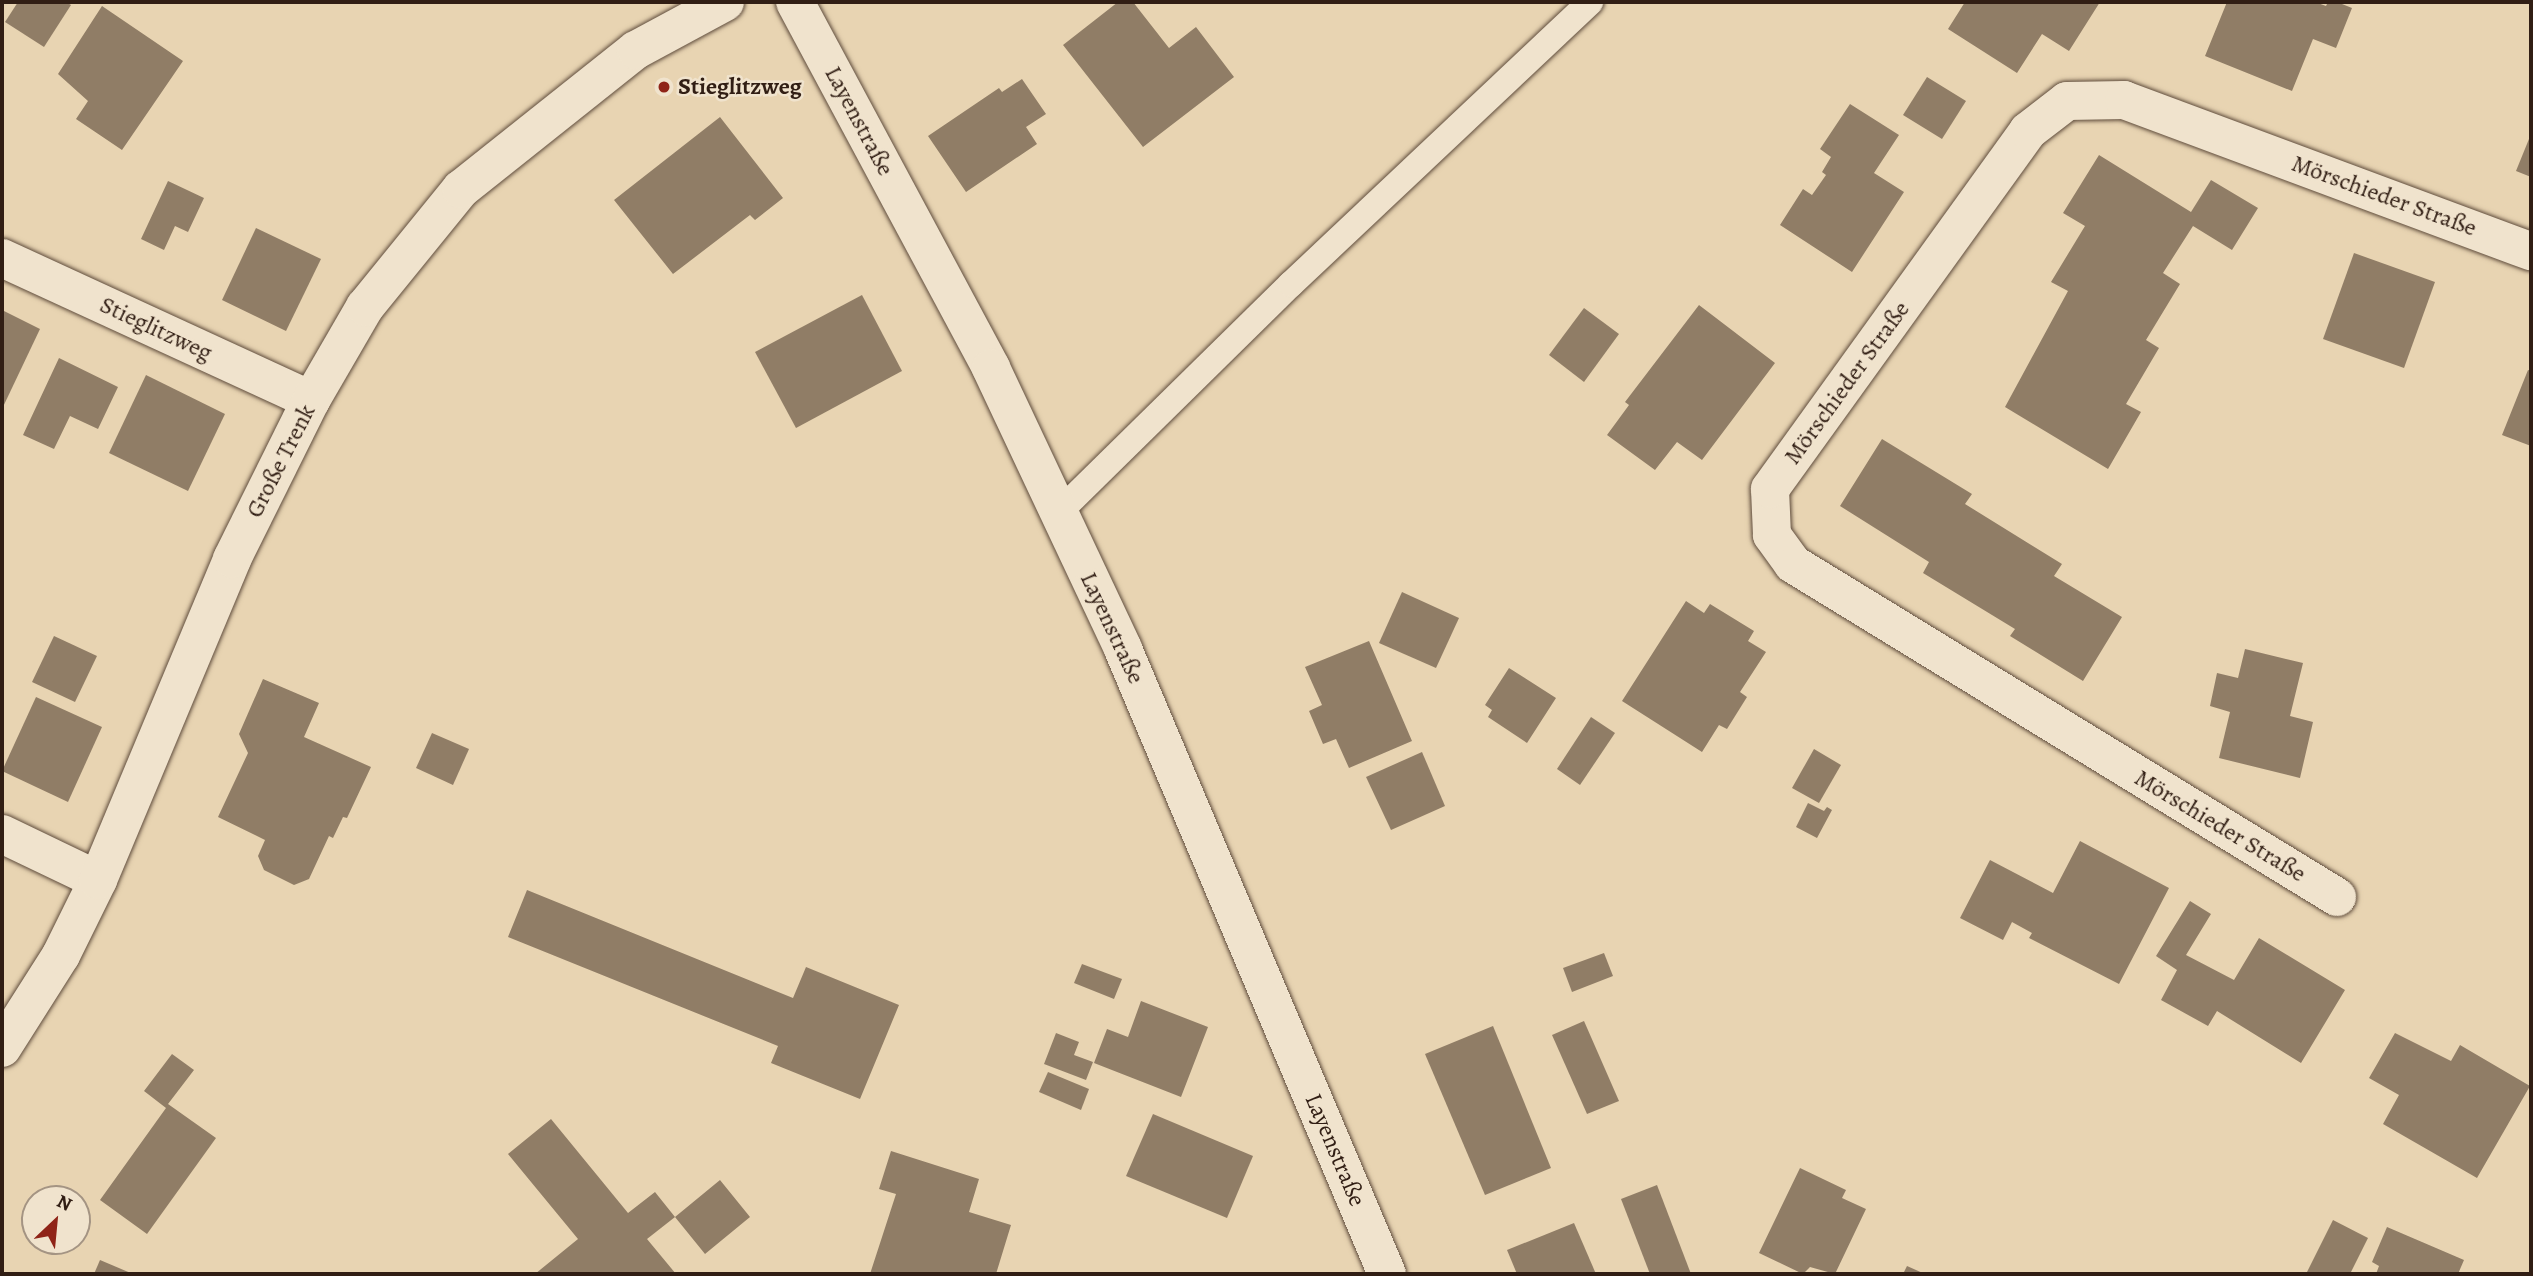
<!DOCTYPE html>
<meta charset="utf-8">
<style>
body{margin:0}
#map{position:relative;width:2533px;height:1276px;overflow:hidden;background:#e8d4b2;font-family:Alegreya,serif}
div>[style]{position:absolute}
.building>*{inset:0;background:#907d66}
.roads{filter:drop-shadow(0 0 2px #5f4c3c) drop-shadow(0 0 2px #5f4c3c)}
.lane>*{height:26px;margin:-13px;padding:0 13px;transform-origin:13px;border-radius:13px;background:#f0e3cd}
.street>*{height:38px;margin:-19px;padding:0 19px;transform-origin:19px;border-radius:19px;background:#f0e3cd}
.dots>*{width:19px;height:19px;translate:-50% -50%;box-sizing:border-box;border:4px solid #f0e3cd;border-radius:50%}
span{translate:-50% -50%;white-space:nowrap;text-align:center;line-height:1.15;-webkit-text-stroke:5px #f0e3cd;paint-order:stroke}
.poi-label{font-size:24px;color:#311e14;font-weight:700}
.left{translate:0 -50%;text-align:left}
.street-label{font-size:24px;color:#311e14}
.frame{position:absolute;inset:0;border:4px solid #311e14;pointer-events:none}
.north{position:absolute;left:21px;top:1185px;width:70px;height:70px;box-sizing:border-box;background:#f0e3cd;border:2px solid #a49483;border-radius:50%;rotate:26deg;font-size:19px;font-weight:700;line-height:28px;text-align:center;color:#311e14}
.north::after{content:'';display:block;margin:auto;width:24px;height:32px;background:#8f2418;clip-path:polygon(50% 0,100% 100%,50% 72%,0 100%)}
</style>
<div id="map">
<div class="building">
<i style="clip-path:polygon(18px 2px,66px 2px,71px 5px,44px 47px,5px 22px)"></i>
<i style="clip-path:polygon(1118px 2px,1133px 2px,1169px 48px,1196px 27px,1234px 77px,1143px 147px,1063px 45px)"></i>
<i style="clip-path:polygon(1965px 2px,2100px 2px,2069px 51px,2042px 34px,2017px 73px,1948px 29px)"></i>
<i style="clip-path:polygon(2227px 2px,2315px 2px,2326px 6px,2328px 2px,2337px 2px,2352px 8px,2336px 48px,2313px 39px,2292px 91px,2205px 56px)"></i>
<i style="clip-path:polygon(102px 6px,183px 61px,122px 150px,76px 119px,88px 101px,58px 74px)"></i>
<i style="clip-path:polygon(1927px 77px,1966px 101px,1942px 139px,1903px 115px)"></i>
<i style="clip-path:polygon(1022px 79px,1046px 114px,1026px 127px,1037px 144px,966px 192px,928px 136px,999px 88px,1002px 92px)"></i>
<i style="clip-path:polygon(1850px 104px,1899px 135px,1874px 173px,1904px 192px,1852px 272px,1780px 225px,1803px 189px,1812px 195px,1826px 175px,1822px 172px,1831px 157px,1820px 149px)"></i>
<i style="clip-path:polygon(720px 117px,783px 198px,755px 220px,750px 215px,673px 274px,614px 200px)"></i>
<i style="clip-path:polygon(2531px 134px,2531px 177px,2516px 171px)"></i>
<i style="clip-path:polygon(2099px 155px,2191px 212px,2211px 180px,2258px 208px,2232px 250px,2193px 226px,2163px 273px,2180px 284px,2146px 340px,2159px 348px,2126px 404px,2141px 412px,2108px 469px,2005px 407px,2068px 291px,2051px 282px,2085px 226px,2063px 213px)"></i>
<i style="clip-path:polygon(168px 181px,204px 198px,188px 232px,175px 226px,164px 250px,141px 239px)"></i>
<i style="clip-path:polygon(256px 228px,321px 259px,286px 331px,222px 300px)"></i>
<i style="clip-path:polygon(2354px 253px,2435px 282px,2404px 368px,2323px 339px)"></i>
<i style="clip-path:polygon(862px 295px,902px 371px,796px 428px,755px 352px)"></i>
<i style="clip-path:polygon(1699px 305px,1775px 363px,1702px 460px,1677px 442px,1655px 470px,1607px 435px,1629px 405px,1625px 402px)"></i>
<i style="clip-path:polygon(1584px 308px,1619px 334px,1584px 382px,1549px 355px)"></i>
<i style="clip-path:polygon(2px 310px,40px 329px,2px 409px)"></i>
<i style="clip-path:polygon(59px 358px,118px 387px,98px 429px,70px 416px,54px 449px,23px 435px)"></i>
<i style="clip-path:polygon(2528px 370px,2531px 371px,2531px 446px,2502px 435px)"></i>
<i style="clip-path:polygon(146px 375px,225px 414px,188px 491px,109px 453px)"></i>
<i style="clip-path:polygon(1882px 439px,1972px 494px,1965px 504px,2062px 564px,2054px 576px,2122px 617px,2083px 681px,2010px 636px,2015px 629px,1923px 573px,1929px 562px,1840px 506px)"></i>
<i style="clip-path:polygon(1402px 592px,1459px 618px,1436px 668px,1379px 643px)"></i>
<i style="clip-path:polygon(1686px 601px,1704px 613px,1710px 604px,1754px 631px,1748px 641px,1766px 652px,1740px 692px,1747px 697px,1727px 729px,1719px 725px,1702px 752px,1622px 701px)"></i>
<i style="clip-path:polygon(54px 636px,97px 656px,75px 702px,32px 682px)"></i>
<i style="clip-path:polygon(1369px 641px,1412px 741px,1349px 768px,1336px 739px,1323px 744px,1309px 711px,1322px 705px,1305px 667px)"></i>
<i style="clip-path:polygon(2245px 649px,2303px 663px,2290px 716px,2313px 722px,2300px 778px,2219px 758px,2230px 712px,2210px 706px,2217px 673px,2238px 678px)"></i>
<i style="clip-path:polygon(1509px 668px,1556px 698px,1527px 743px,1488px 717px,1492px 710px,1485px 705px)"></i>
<i style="clip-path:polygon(263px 679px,319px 703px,304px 737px,371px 767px,347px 818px,343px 817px,333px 838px,329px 836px,309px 879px,294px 885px,264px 870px,258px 856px,265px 840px,218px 817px,248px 753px,239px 734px)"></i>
<i style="clip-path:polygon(36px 697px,102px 727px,68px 802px,2px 771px)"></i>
<i style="clip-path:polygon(1591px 717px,1615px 733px,1580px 785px,1557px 769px)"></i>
<i style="clip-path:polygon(432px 733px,469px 749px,453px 785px,416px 768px)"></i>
<i style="clip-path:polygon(1814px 749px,1841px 765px,1819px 803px,1792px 788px)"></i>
<i style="clip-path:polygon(1422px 752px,1445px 806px,1391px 830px,1366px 777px)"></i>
<i style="clip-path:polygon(1808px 803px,1824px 811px,1827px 807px,1832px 810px,1817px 838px,1796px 827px)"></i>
<i style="clip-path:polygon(2080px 841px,2169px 888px,2119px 984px,2029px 938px,2032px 933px,2012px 922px,2003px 940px,1960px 918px,1990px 860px,2053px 893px)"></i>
<i style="clip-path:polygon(527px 890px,793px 998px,806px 967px,899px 1005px,860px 1099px,771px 1063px,778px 1046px,508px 937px)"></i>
<i style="clip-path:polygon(2190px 901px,2211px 914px,2186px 955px,2234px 980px,2259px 938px,2345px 990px,2301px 1063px,2217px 1011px,2208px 1026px,2161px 1000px,2177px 970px,2156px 956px)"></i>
<i style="clip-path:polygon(1604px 953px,1613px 976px,1572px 992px,1563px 968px)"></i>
<i style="clip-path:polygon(1082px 964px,1122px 979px,1114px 999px,1074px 983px)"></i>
<i style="clip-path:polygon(1141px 1001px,1208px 1027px,1181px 1097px,1094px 1063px,1107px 1029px,1128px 1037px)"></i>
<i style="clip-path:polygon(1584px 1021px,1619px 1101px,1587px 1114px,1552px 1035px)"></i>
<i style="clip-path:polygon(1493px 1026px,1551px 1168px,1485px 1195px,1425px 1054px)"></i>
<i style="clip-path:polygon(1056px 1033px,1079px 1042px,1074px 1055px,1093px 1062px,1086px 1080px,1044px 1064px)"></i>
<i style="clip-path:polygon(2395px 1033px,2451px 1061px,2460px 1045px,2530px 1086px,2477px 1178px,2383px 1124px,2399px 1095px,2369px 1078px)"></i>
<i style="clip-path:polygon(172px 1054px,194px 1070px,168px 1104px,216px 1138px,147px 1234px,100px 1200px,166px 1108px,144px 1091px)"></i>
<i style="clip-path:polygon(1048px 1072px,1089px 1089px,1081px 1110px,1039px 1092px)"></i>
<i style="clip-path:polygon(1153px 1114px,1253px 1156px,1227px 1218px,1126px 1176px)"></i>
<i style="clip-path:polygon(551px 1119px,628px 1213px,655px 1192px,675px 1217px,720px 1180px,750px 1217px,705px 1254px,675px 1217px,647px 1239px,676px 1274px,535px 1274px,578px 1239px,508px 1154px)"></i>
<i style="clip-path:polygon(891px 1151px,979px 1179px,969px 1212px,1011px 1225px,996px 1274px,870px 1274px,896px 1194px,879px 1189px)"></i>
<i style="clip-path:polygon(1800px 1168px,1846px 1190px,1842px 1198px,1866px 1209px,1835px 1274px,1810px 1267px,1803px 1274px,1759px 1253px)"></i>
<i style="clip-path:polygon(1657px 1185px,1691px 1274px,1650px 1274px,1621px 1199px)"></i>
<i style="clip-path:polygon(2333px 1220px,2368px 1238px,2350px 1274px,2306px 1274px)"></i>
<i style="clip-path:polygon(1574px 1223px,1596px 1274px,1517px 1274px,1507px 1250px)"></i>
<i style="clip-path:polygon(2387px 1227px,2464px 1260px,2458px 1274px,2376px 1274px,2379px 1266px,2372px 1262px)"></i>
<i style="clip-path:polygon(100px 1260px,133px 1274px,94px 1274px)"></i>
<i style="clip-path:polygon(1907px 1266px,1925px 1274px,1903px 1274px)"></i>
</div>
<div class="roads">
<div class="lane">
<i style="left:1059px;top:512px;width:325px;rotate:-44.5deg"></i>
<i style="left:1291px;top:284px;width:411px;rotate:-43.3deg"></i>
</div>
<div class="street">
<i style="left:795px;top:2px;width:415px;rotate:61.8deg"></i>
<i style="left:991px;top:368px;width:310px;rotate:64.8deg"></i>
<i style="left:1123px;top:649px;width:678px;rotate:67.1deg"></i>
<i style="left:2px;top:258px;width:340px;rotate:24.7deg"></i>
<i style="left:2px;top:834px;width:106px;rotate:25.6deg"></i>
<i style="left:2337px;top:897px;width:638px;rotate:-148.53deg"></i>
<i style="left:1793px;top:564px;width:36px;rotate:-126deg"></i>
<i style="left:1772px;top:535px;width:46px;rotate:-92.5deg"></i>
<i style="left:1770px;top:489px;width:441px;rotate:-54.2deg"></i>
<i style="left:2028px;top:131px;width:49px;rotate:-37.6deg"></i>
<i style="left:2067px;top:101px;width:57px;rotate:-1deg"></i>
<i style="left:2124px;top:100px;width:434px;rotate:20.4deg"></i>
<i style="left:2px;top:1048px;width:110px;rotate:-57.6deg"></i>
<i style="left:61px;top:955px;width:84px;rotate:-63.7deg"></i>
<i style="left:98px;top:880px;width:348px;rotate:-67.3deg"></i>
<i style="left:232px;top:559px;width:178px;rotate:-63.6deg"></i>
<i style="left:311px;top:400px;width:108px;rotate:-59.9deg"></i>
<i style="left:365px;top:307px;width:152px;rotate:-50.9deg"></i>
<i style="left:461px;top:189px;width:223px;rotate:-38.5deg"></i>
<i style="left:636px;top:50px;width:101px;rotate:-28.3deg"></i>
</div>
</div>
<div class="dots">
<i style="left:664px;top:87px;background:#8f2418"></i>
</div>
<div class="poi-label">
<span class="left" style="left:678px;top:87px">Stieglitzweg</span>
</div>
<div class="street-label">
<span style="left:859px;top:121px;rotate:62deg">Layenstraße</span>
<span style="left:2384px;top:196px;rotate:20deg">Mörschieder Straße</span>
<span style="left:156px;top:329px;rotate:25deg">Stieglitzweg</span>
<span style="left:1847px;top:383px;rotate:-54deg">Mörschieder Straße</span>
<span style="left:281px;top:461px;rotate:-63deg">Große Trenk</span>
<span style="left:1112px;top:628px;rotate:65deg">Layenstraße</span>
<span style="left:2220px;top:826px;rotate:31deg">Mörschieder Straße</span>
<span style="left:1335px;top:1150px;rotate:67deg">Layenstraße</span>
</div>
<div class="frame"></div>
<div class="north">N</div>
</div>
